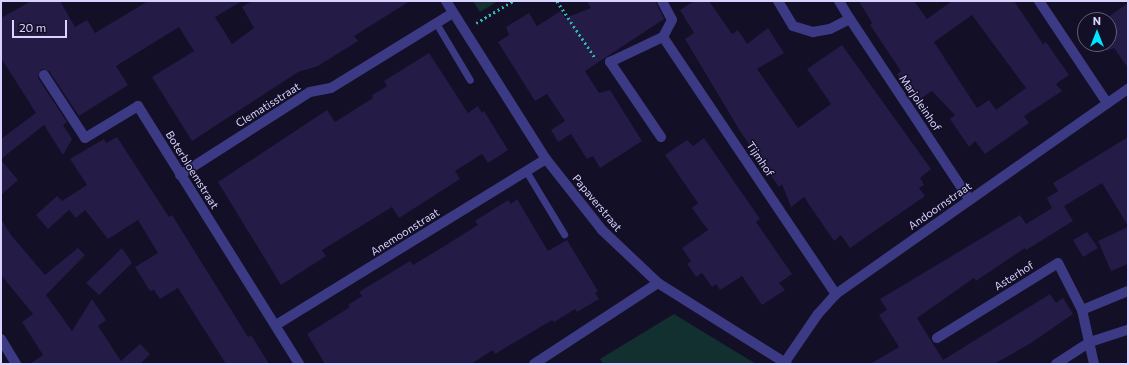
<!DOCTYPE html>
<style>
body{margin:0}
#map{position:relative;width:1129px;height:365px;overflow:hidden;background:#130f26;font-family:Commissioner,sans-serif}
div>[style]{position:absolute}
.green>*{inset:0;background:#12302f}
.building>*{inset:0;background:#241b47}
.path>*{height:2.5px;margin-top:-1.25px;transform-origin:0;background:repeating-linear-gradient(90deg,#2fb8b0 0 2px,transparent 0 5px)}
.lane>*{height:7px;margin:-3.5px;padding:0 3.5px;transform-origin:3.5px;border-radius:3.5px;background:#3d3a85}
.street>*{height:10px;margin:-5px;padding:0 5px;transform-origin:5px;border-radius:5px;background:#3d3a85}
span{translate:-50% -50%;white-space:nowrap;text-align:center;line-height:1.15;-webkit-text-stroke:3px #130f26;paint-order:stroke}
.street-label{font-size:11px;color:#d9d4ff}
.frame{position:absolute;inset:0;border:2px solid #d9d4ff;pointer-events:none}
.north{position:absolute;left:1077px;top:12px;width:40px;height:40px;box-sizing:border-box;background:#130f26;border:1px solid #625e7d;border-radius:50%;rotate:0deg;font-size:11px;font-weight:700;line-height:16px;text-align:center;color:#d9d4ff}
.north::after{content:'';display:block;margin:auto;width:14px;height:18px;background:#00e5ff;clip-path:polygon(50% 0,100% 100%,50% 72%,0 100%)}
.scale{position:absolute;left:12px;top:20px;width:55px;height:18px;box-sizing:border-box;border:2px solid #d9d4ff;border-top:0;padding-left:5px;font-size:12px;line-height:14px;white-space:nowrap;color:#d9d4ff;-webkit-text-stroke:3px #130f26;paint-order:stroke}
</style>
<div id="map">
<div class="green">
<i style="clip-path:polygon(473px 1px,498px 1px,480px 12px)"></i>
<i style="clip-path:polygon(674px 314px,682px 319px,756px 364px,603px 364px,600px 359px)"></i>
</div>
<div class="building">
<i style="clip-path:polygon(31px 1px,60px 1px,75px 27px,87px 20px,95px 33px,148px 1px,242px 1px,215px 17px,232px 44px,254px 28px,242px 7px,252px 1px,410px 1px,354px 36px,358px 41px,318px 66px,298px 72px,192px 141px,152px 77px,194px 51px,179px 27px,116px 66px,128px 85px,79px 116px,49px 71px,41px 69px,38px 78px,67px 122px,63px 125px,72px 139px,63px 155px,44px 125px,1px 159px,1px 139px,36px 113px,1px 58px,1px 18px)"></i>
<i style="clip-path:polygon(587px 1px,655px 1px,664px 19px,585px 71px,599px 93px,610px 90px,642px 141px,600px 168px,593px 156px,587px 159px,571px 134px,558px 142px,551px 130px,565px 121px,547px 94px,535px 101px,498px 42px,509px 35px,506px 27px,529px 13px,537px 26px,561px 11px,565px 18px,591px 8px)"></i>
<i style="clip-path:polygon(694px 1px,709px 1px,732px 34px,738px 30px,747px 44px,768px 28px,784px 53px,757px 69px,798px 128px,831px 104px,807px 69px,842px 45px,931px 169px,920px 178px,924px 185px,919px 188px,925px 196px,850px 248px,841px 235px,834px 241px,804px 197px,791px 207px,782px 184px,779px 187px,740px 131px,685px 39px,694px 33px,680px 10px)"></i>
<i style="clip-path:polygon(evenodd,859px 1px,914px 1px,927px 19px,952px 1px,1014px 1px,1043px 44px,1046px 42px,1069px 75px,1056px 84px,1062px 91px,1024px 116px,1029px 123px,985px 154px,975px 141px,969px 147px,950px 119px,955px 115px,932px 91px,916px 102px,897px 74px,901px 71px,870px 25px,872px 23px,859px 1px,972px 15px,1026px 88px,996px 110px,989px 100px,977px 108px,934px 42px,972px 15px)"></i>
<i style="clip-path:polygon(1128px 3px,1128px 68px,1114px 48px,1107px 51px,1101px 44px,1109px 44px,1109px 20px,1104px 20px)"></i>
<i style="clip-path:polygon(429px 53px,468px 113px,478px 106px,482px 113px,484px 111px,508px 150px,488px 163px,482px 154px,455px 171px,460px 179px,399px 218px,392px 207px,322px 250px,326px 256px,281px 285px,218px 182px,327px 110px,335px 122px,373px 98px,372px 95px,387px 86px,384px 81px)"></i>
<i style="clip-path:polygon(117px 137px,169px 217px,172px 215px,248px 337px,251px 335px,269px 364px,226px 364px,178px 288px,160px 299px,154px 290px,150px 291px,135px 267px,158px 253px,138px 220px,108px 239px,85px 210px,76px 218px,69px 210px,48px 229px,36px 215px,57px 196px,62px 201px,87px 185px,70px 159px,104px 139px,106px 143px)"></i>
<i style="clip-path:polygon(1128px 137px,1128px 226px,1102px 183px,1064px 206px,1073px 221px,1026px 250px,1025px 248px,976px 281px,974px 278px,917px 318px,943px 360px,1050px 294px,1056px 303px,1063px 298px,1073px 314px,1031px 343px,994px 364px,870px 364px,899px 347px,879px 315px,887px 310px,880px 299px,1020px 215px,1026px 224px,1052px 208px,1047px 198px,1058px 191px,1053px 183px)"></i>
<i style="clip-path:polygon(704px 138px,760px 219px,756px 222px,792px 274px,779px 283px,785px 290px,762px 305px,742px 276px,720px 290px,716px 284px,712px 287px,702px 273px,696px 277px,687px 264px,691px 261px,682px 248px,708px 230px,692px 208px,698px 203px,665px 155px,687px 140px,693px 146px)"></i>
<i style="clip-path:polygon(1px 160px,18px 180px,1px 195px)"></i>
<i style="clip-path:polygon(517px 199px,548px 251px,567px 240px,598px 291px,595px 293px,599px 299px,577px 312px,575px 309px,554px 322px,552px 320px,495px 354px,493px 350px,471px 364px,325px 364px,307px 334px,350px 307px,348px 305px,362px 296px,359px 292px,410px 261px,413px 265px,438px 250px,478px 225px,475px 221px,508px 200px,511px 204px)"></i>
<i style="clip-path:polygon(1px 219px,11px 235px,45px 275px,78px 248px,85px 255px,46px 295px,72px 331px,92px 299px,106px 320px,98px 326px,121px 361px,140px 344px,150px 354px,140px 364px,30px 364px,43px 355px,22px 322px,33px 314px,1px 275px)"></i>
<i style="clip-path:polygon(1128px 227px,1128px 264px,1111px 271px,1098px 241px)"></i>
<i style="clip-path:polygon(1087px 232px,1098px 248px,1083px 257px,1073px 240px)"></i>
<i style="clip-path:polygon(122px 248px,132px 263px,99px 295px,86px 283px)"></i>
</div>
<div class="path">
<i style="left:557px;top:1px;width:70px;rotate:56.1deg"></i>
<i style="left:476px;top:23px;width:43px;rotate:-30.7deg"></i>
</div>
<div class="lane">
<i style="left:436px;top:23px;width:66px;rotate:59.2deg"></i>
<i style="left:526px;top:171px;width:74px;rotate:58.9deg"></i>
</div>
<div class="street">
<i style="left:446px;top:1px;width:187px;rotate:57.7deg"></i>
<i style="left:546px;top:159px;width:90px;rotate:51.7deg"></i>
<i style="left:602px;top:230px;width:77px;rotate:43.4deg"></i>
<i style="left:658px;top:283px;width:152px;rotate:32.1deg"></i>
<i style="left:662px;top:1px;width:21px;rotate:62deg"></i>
<i style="left:672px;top:20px;width:19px;rotate:118deg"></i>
<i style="left:663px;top:37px;width:310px;rotate:56.1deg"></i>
<i style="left:778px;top:1px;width:29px;rotate:59deg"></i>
<i style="left:793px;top:26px;width:21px;rotate:17deg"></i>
<i style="left:813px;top:32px;width:17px;rotate:-10deg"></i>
<i style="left:830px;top:29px;width:22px;rotate:-27deg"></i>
<i style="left:850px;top:19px;width:217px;rotate:56.5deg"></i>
<i style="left:839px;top:1px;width:21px;rotate:59deg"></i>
<i style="left:1039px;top:1px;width:123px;rotate:56.3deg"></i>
<i style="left:44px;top:75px;width:75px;rotate:56.9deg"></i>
<i style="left:85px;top:138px;width:62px;rotate:-31.1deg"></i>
<i style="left:138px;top:106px;width:304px;rotate:58deg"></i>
<i style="left:661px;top:137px;width:91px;rotate:-124.2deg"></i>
<i style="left:610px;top:62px;width:59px;rotate:-25.3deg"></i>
<i style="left:180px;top:175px;width:154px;rotate:-32.6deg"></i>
<i style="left:310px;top:92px;width:21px;rotate:-11deg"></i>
<i style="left:331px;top:88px;width:143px;rotate:-31.6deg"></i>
<i style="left:276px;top:325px;width:317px;rotate:-31.6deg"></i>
<i style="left:937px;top:338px;width:142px;rotate:-31.8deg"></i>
<i style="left:1058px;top:263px;width:53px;rotate:62.9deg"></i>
<i style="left:1px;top:339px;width:29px;rotate:59deg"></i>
<i style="left:785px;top:362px;width:58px;rotate:-55.5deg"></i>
<i style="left:818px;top:314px;width:27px;rotate:-48deg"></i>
<i style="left:836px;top:294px;width:357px;rotate:-35.1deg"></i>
<i style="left:534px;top:364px;width:148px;rotate:-33.2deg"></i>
<i style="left:1056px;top:364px;width:40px;rotate:-32.9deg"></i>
<i style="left:1090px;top:342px;width:40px;rotate:-18deg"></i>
<i style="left:1094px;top:364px;width:55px;rotate:-102.5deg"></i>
<i style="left:1082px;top:310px;width:50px;rotate:-22.4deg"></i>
</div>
<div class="street-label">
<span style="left:920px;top:103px;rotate:56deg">Marjoleinhof</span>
<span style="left:268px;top:105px;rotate:-32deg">Clematisstraat</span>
<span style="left:760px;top:159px;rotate:56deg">Tijmhof</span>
<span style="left:192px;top:170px;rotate:58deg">Boterbloemstraat</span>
<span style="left:597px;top:203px;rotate:50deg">Papaverstraat</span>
<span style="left:940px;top:206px;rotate:-35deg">Andoornstraat</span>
<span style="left:405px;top:232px;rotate:-32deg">Anemoonstraat</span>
<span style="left:1014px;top:276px;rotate:-32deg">Asterhof</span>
</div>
<div class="frame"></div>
<div class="north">N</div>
<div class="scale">20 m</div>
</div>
